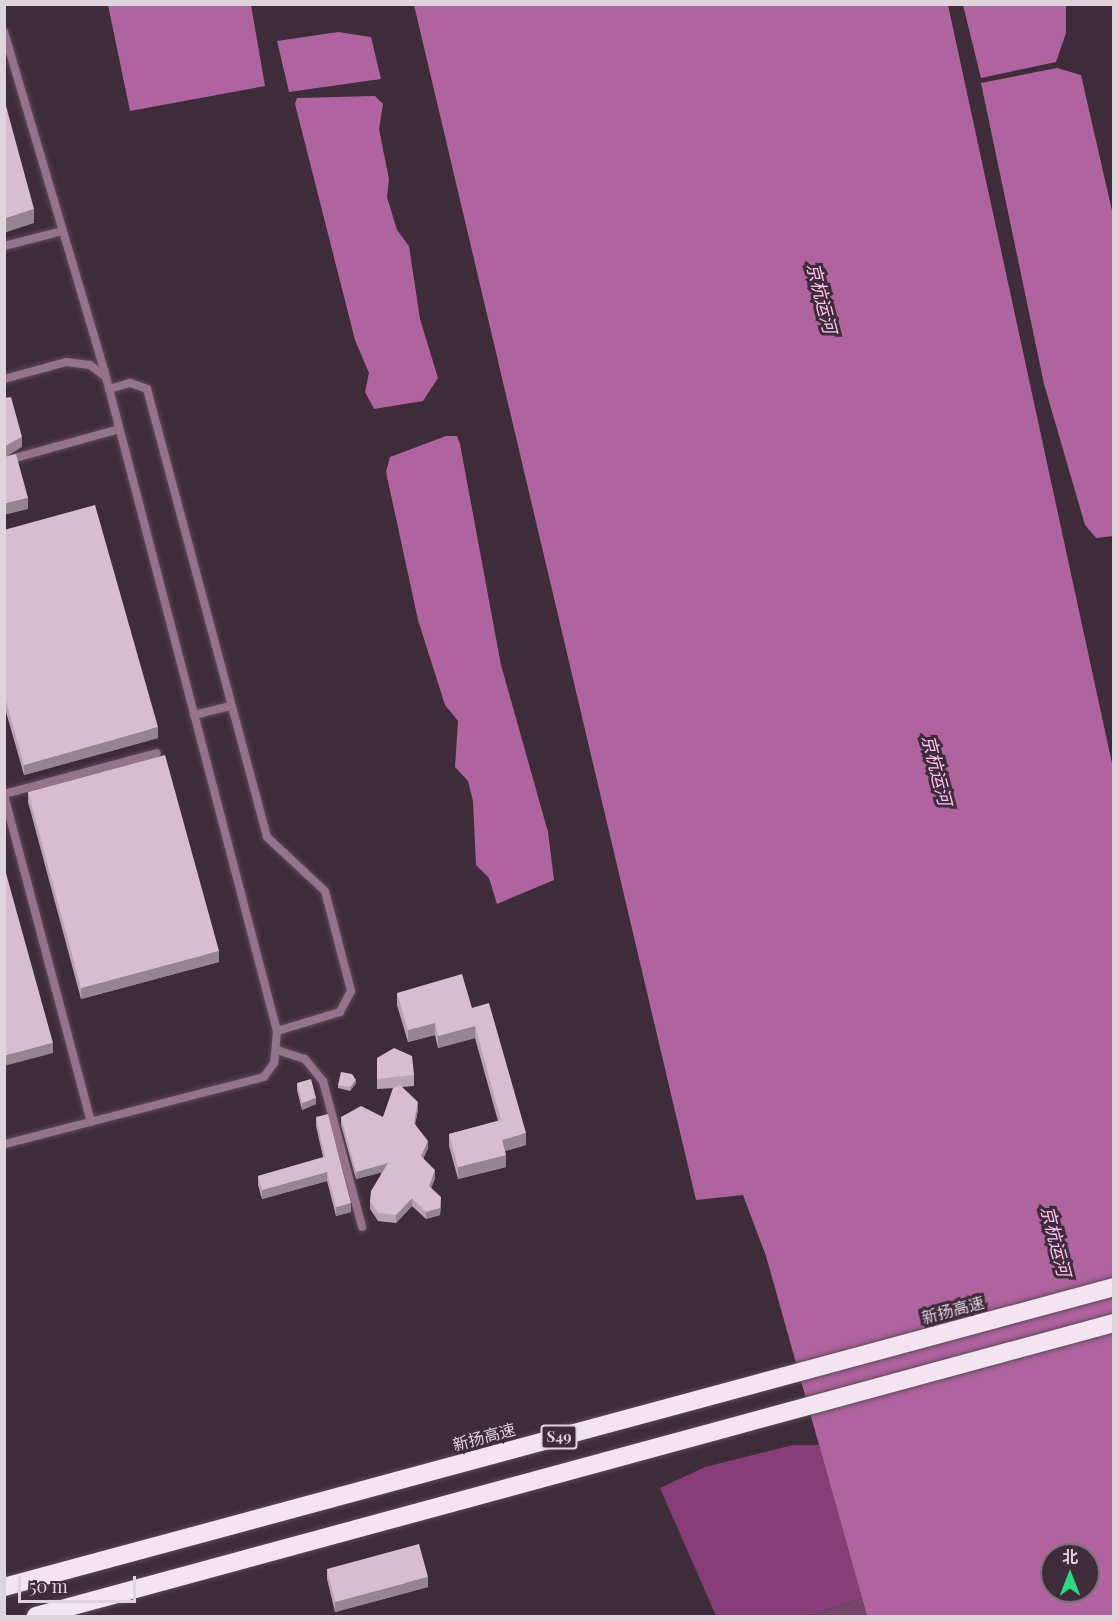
<!DOCTYPE html>
<meta charset="utf-8">
<style>
body{margin:0}
#map{position:relative;width:1118px;height:1621px;overflow:hidden;background:#3f2c3b;font-family:"Playfair Display","Noto Sans SC",serif}
div>[style]{position:absolute}
.green>*{inset:0;background:#734669}
.forest>*{inset:0;background:#863d78}
.water>*{inset:0;background:#af639f}
.roads{filter:drop-shadow(0 0 2px #5c4a58) drop-shadow(0 0 2px #5c4a58)}
.lane>*{height:8px;margin:-4px;padding:0 4px;transform-origin:4px;border-radius:4px;background:#95738d}
.highway>*{height:18px;margin:-9px;padding:0 9px;transform-origin:9px;border-radius:9px;background:#f4e3f0}
.wall>*{inset:0;background:#b8a3b2}
.shaded-wall>*{inset:0;background:#968491}
.building>*{inset:0;background:#d6bdcf}
span{translate:-50% -50%;white-space:nowrap;text-align:center;line-height:1.15;-webkit-text-stroke:6px #3f2c3b;paint-order:stroke}
.shield-label span{padding:2px 4px;background:#3f2c3b;border:2px solid;border-radius:4px;-webkit-text-stroke-width:0}
.shield-label{font-size:15px;color:#dfd3dc;font-weight:700}
.street-label{font-size:16px;color:#dfd3dc}
.water-label{font-size:18px;color:#fec0ef;font-style:italic}
.frame{position:absolute;inset:0;border:6px solid #dfd3dc;pointer-events:none}
.north{position:absolute;left:1040px;top:1543px;width:60px;height:60px;box-sizing:border-box;background:#3f2c3b;border:2px solid #7f6f7b;border-radius:50%;rotate:0deg;font-size:16px;font-weight:700;line-height:24px;text-align:center;color:#dfd3dc}
.north::after{content:'';display:block;margin:auto;width:21px;height:27px;background:#2fd883;clip-path:polygon(50% 0,100% 100%,50% 72%,0 100%)}
.scale{position:absolute;left:18px;top:1576px;width:118px;height:27px;box-sizing:border-box;border:3px solid #dfd3dc;border-top:0;padding-left:8px;font-size:18px;line-height:21px;white-space:nowrap;color:#dfd3dc;-webkit-text-stroke:4px #3f2c3b;paint-order:stroke}
</style>
<div id="map">
<div class="green">
<i style="clip-path:polygon(862px 1598px,867px 1616px,808px 1616px)"></i>
</div>
<div class="forest">
<i style="clip-path:polygon(793px 1445px,819px 1445px,862px 1598px,808px 1616px,716px 1616px,660px 1488px,705px 1467px)"></i>
</div>
<div class="water">
<i style="clip-path:polygon(108px 5px,251px 5px,265px 86px,130px 111px)"></i>
<i style="clip-path:polygon(evenodd,414px 5px,948px 5px,1113px 768px,1113px 1616px,867px 1616px,766px 1256px,743px 1195px,696px 1200px,414px 5px,1052px 1555px,1088px 1555px,1088px 1591px,1052px 1591px,1052px 1555px)"></i>
<i style="clip-path:polygon(963px 5px,1066px 5px,1066px 33px,1056px 62px,981px 78px)"></i>
<i style="clip-path:polygon(338px 32px,371px 37px,381px 79px,289px 92px,277px 41px)"></i>
<i style="clip-path:polygon(1057px 68px,1081px 75px,1113px 215px,1113px 536px,1096px 538px,1085px 525px,1044px 384px,981px 83px)"></i>
<i style="clip-path:polygon(375px 96px,383px 104px,379px 129px,389px 179px,387px 197px,397px 230px,409px 246px,420px 319px,438px 378px,423px 401px,374px 409px,365px 392px,369px 373px,355px 340px,295px 104px,297px 98px)"></i>
<i style="clip-path:polygon(446px 436px,457px 436px,460px 444px,501px 665px,548px 832px,554px 880px,497px 904px,489px 878px,476px 865px,473px 801px,468px 781px,455px 767px,458px 721px,445px 705px,418px 620px,386px 472px,390px 457px)"></i>
</div>
<div class="roads">
<div class="lane">
<i style="left:4px;top:32px;width:360px;rotate:73.5deg"></i>
<i style="left:4px;top:246px;width:61px;rotate:-14.3deg"></i>
<i style="left:4px;top:379px;width:64px;rotate:-15.3deg"></i>
<i style="left:66px;top:362px;width:24px;rotate:7deg"></i>
<i style="left:90px;top:365px;width:20px;rotate:37deg"></i>
<i style="left:106px;top:377px;width:676px;rotate:75.35deg"></i>
<i style="left:277px;top:1031px;width:32px;rotate:95deg"></i>
<i style="left:274px;top:1063px;width:17px;rotate:126deg"></i>
<i style="left:264px;top:1077px;width:268px;rotate:165.5deg"></i>
<i style="left:109px;top:389px;width:22px;rotate:-16deg"></i>
<i style="left:130px;top:383px;width:18px;rotate:19deg"></i>
<i style="left:147px;top:389px;width:464px;rotate:75deg"></i>
<i style="left:267px;top:837px;width:79px;rotate:43deg"></i>
<i style="left:325px;top:891px;width:103px;rotate:75.4deg"></i>
<i style="left:351px;top:991px;width:24px;rotate:118deg"></i>
<i style="left:340px;top:1012px;width:66px;rotate:163.2deg"></i>
<i style="left:4px;top:461px;width:119px;rotate:-15.5deg"></i>
<i style="left:194px;top:715px;width:38px;rotate:-14deg"></i>
<i style="left:277px;top:1050px;width:29px;rotate:18deg"></i>
<i style="left:305px;top:1059px;width:28px;rotate:51deg"></i>
<i style="left:323px;top:1081px;width:151px;rotate:75deg"></i>
<i style="left:91px;top:1122px;width:339px;rotate:-104.9deg"></i>
<i style="left:4px;top:794px;width:158px;rotate:-15deg"></i>
</div>
<div class="highway">
<i style="left:4px;top:1587px;width:1150px;rotate:-15.12deg"></i>
<i style="left:36px;top:1616px;width:1117px;rotate:-15.21deg"></i>
</div>
</div>
<div class="wall">
<i style="clip-path:polygon(4px 530px,158px 738px,24px 775px,4px 705px)"></i>
<i style="clip-path:polygon(28px 792px,219px 962px,81px 999px,28px 802px)"></i>
<i style="clip-path:polygon(397px 993px,472px 1008px,526px 1145px,505px 1151px,506px 1167px,458px 1179px,449px 1146px,449px 1134px,498px 1121px,475px 1038px,438px 1048px,435px 1035px,408px 1042px,397px 1005px)"></i>
<i style="clip-path:polygon(377px 1058px,414px 1075px,414px 1086px,402px 1087px,418px 1110px,415px 1124px,428px 1148px,423px 1159px,435px 1178px,431px 1188px,441px 1204px,440px 1215px,426px 1219px,412px 1206px,396px 1223px,378px 1221px,370px 1209px,370px 1201px,382px 1172px,356px 1179px,341px 1125px,341px 1117px,383px 1117px,395px 1088px,377px 1089px)"></i>
<i style="clip-path:polygon(297px 1083px,316px 1104px,302px 1110px,297px 1090px)"></i>
<i style="clip-path:polygon(356px 1083px,350px 1091px,338px 1088px,338px 1085px)"></i>
<i style="clip-path:polygon(316px 1117px,351px 1212px,336px 1216px,327px 1181px,262px 1199px,258px 1185px,258px 1176px,323px 1157px,316px 1126px)"></i>
<i style="clip-path:polygon(327px 1569px,428px 1587px,335px 1612px,327px 1579px)"></i>
</div>
<div class="shaded-wall">
<i style="clip-path:polygon(34px 209px,34px 223px,4px 233px,4px 219px)"></i>
<i style="clip-path:polygon(22px 437px,22px 447px,4px 458px,4px 447px)"></i>
<i style="clip-path:polygon(28px 498px,28px 509px,4px 515px,4px 504px)"></i>
<i style="clip-path:polygon(158px 727px,158px 738px,24px 775px,24px 765px)"></i>
<i style="clip-path:polygon(219px 951px,219px 962px,81px 999px,81px 988px)"></i>
<i style="clip-path:polygon(435px 1023px,435px 1035px,408px 1042px,408px 1030px)"></i>
<i style="clip-path:polygon(475px 1026px,475px 1038px,438px 1048px,438px 1036px)"></i>
<i style="clip-path:polygon(53px 1043px,53px 1053px,4px 1066px,4px 1056px)"></i>
<i style="clip-path:polygon(356px 1080px,356px 1083px,350px 1091px,350px 1087px)"></i>
<i style="clip-path:polygon(316px 1098px,316px 1104px,302px 1110px,302px 1103px)"></i>
<i style="clip-path:polygon(418px 1102px,418px 1110px,414px 1130px,414px 1123px)"></i>
<i style="clip-path:polygon(526px 1133px,526px 1145px,502px 1152px,502px 1140px)"></i>
<i style="clip-path:polygon(428px 1141px,428px 1148px,421px 1164px,421px 1156px)"></i>
<i style="clip-path:polygon(506px 1155px,506px 1167px,458px 1179px,458px 1167px)"></i>
<i style="clip-path:polygon(388px 1163px,388px 1171px,356px 1179px,356px 1172px)"></i>
<i style="clip-path:polygon(435px 1170px,435px 1178px,429px 1194px,429px 1186px)"></i>
<i style="clip-path:polygon(327px 1172px,327px 1181px,262px 1199px,262px 1190px)"></i>
<i style="clip-path:polygon(441px 1197px,440px 1215px,426px 1219px,426px 1212px)"></i>
<i style="clip-path:polygon(412px 1198px,412px 1206px,396px 1223px,396px 1215px)"></i>
<i style="clip-path:polygon(351px 1203px,351px 1212px,336px 1216px,336px 1207px)"></i>
<i style="clip-path:polygon(428px 1577px,428px 1587px,335px 1612px,335px 1602px)"></i>
</div>
<div class="building">
<i style="clip-path:polygon(6px 106px,34px 209px,4px 219px,4px 107px)"></i>
<i style="clip-path:polygon(11px 397px,22px 437px,4px 447px,4px 398px)"></i>
<i style="clip-path:polygon(16px 454px,28px 498px,4px 504px,4px 457px)"></i>
<i style="clip-path:polygon(95px 505px,158px 727px,24px 765px,4px 694px,4px 530px)"></i>
<i style="clip-path:polygon(165px 755px,219px 951px,81px 988px,28px 792px)"></i>
<i style="clip-path:polygon(4px 866px,53px 1043px,4px 1056px)"></i>
<i style="clip-path:polygon(462px 974px,472px 1008px,489px 1003px,526px 1133px,502px 1140px,506px 1155px,458px 1167px,449px 1134px,501px 1120px,475px 1026px,438px 1036px,435px 1023px,408px 1030px,397px 993px)"></i>
<i style="clip-path:polygon(394px 1048px,412px 1056px,414px 1075px,377px 1079px,377px 1058px)"></i>
<i style="clip-path:polygon(341px 1072px,352px 1074px,356px 1080px,350px 1087px,338px 1085px)"></i>
<i style="clip-path:polygon(311px 1079px,316px 1098px,302px 1103px,297px 1083px)"></i>
<i style="clip-path:polygon(400px 1085px,418px 1102px,414px 1123px,428px 1141px,421px 1156px,435px 1170px,429px 1186px,441px 1197px,440px 1208px,426px 1212px,412px 1198px,396px 1215px,378px 1213px,370px 1201px,371px 1191px,388px 1163px,356px 1172px,341px 1117px,361px 1106px,383px 1117px,393px 1088px)"></i>
<i style="clip-path:polygon(328px 1114px,351px 1203px,336px 1207px,327px 1172px,262px 1190px,258px 1176px,325px 1157px,316px 1117px)"></i>
<i style="clip-path:polygon(419px 1544px,428px 1577px,335px 1602px,327px 1569px)"></i>
</div>
<div class="shield-label">
<span style="left:559px;top:1437px">S49</span>
</div>
<div class="street-label">
<span style="left:953px;top:1310px;rotate:-15deg">新扬高速</span>
<span style="left:484px;top:1437px;rotate:-15deg">新扬高速</span>
</div>
<div class="water-label">
<span style="left:822px;top:298px;rotate:76deg">京杭运河</span>
<span style="left:937px;top:770px;rotate:76deg">京杭运河</span>
<span style="left:1056px;top:1241px;rotate:76deg">京杭运河</span>
</div>
<div class="frame"></div>
<div class="north">北</div>
<div class="scale">50 m</div>
</div>
